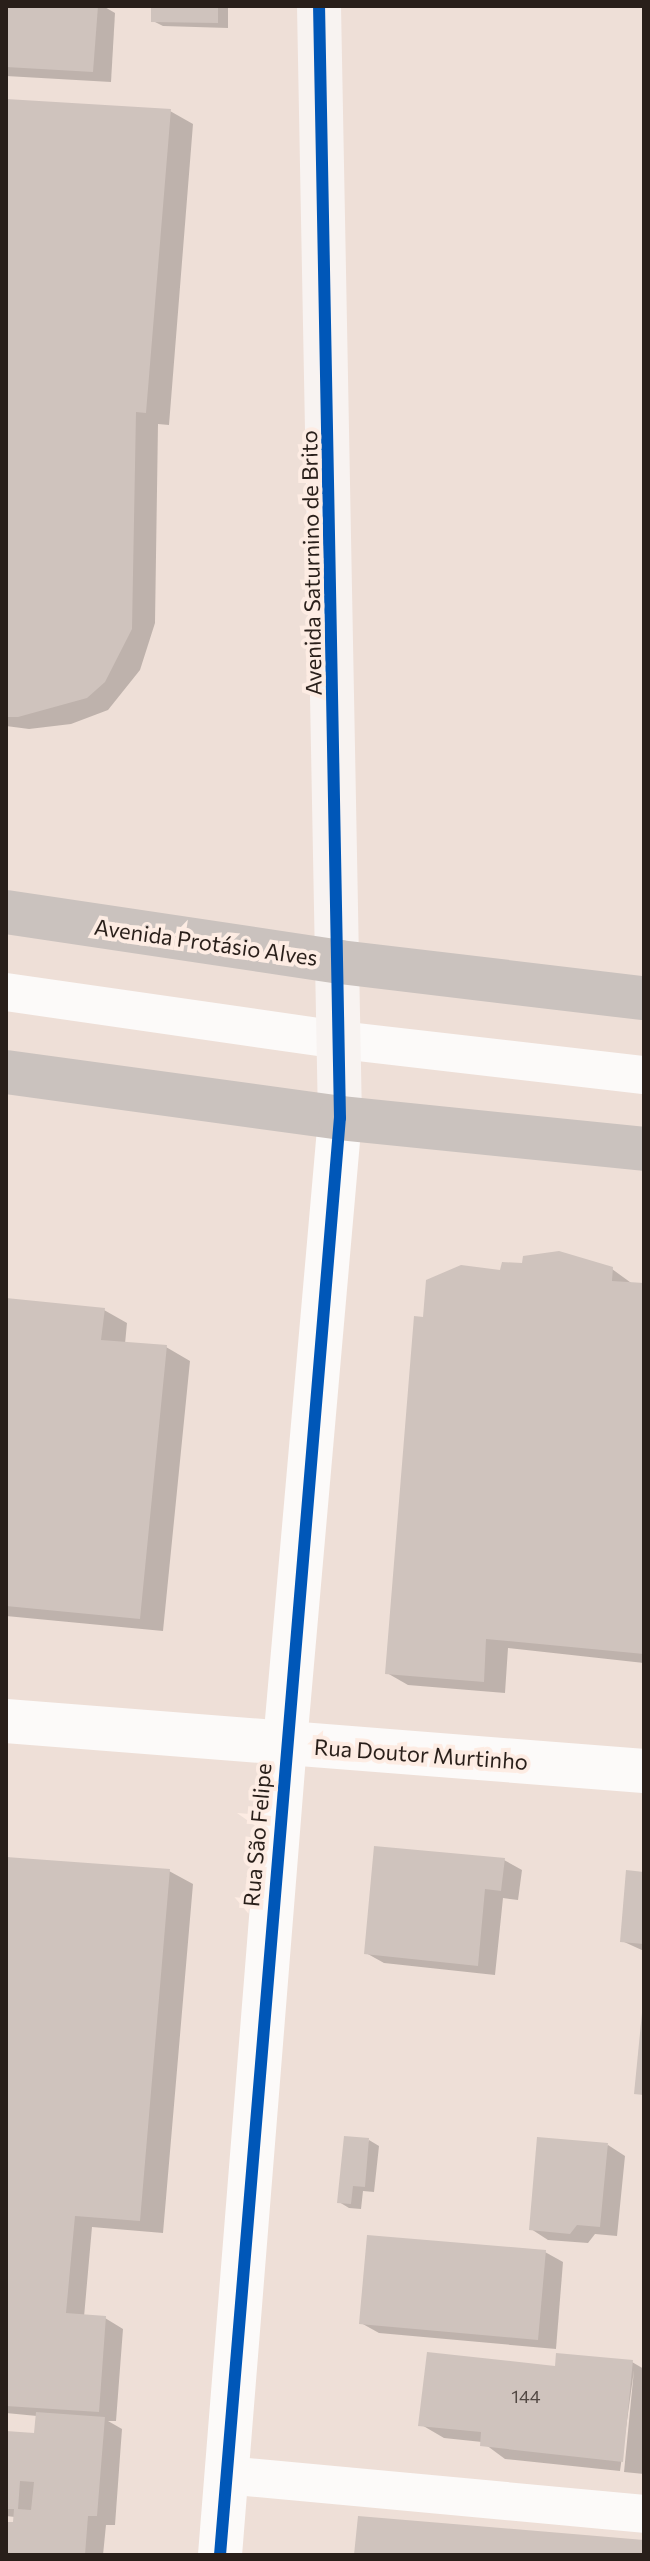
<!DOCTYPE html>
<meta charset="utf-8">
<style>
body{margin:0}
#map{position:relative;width:650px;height:2561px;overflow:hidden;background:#eedfd7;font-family:Commissioner,sans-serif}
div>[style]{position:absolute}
.shadow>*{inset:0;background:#0003}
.building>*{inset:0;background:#cfc3bd}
.service>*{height:38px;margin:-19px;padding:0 19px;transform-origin:19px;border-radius:19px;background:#fcfaf9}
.minor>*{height:44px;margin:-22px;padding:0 22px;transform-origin:22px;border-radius:22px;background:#fcfaf9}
.tertiary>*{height:44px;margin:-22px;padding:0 22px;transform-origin:22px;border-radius:22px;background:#fcfaf9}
.secondary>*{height:44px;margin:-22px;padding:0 22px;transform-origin:22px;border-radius:22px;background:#f8f3f1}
.primary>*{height:44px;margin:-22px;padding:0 22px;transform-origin:22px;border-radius:22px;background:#cac2be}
.cycleway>*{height:12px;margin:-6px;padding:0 6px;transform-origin:6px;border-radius:6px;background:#0057b8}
span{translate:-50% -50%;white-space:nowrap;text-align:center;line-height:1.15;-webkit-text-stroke:8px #fdece3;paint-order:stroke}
.number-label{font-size:18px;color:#524843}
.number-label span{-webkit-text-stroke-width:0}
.street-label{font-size:22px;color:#291f1a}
.frame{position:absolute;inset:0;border:8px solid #291f1a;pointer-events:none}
</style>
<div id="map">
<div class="shadow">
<i style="clip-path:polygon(6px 6px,103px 6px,115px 13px,111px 82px,6px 76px)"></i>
<i style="clip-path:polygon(153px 6px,228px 6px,228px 28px,163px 26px,153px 21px)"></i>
<i style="clip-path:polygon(6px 101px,170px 111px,193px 124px,169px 425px,158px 424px,155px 623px,140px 670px,108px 710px,71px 724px,29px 729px,6px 726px)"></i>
<i style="clip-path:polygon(612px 1269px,634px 1285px,644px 1286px,644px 1663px,508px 1648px,505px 1693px,408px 1685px,387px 1673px,425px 1319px,501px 1273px)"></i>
<i style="clip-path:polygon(6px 1300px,104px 1310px,127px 1323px,125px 1344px,166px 1347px,190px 1361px,163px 1631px,6px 1616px)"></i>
<i style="clip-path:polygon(6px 1859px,169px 1871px,193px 1884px,163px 2233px,92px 2227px,84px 2317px,105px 2318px,123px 2329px,116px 2421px,108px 2421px,122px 2429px,115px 2525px,106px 2525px,103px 2555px,6px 2555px,6px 2524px,15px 2525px,15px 2517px,6px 2516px,6px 2433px,36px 2435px,37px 2416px,6px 2413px)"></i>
<i style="clip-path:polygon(504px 1860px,522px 1870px,518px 1900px,503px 1898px,495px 1975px,384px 1963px,366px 1953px)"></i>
<i style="clip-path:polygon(644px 1874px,644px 1951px,622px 1941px)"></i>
<i style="clip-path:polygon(369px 2140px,379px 2146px,374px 2192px,363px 2191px,361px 2209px,349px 2208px,339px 2202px)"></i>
<i style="clip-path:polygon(608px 2145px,625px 2156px,617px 2236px,595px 2234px,588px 2243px,548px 2240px,531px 2229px)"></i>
<i style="clip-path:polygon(545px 2252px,563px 2262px,556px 2349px,379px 2333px,361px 2323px)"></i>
<i style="clip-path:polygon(632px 2362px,644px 2369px,644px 2474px,624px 2472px,634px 2370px,620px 2471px,505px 2459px,482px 2442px,444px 2438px,420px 2424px,557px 2368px)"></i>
</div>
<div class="building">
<i style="clip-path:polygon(6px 6px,98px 6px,93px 72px,6px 67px)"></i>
<i style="clip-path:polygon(151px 6px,218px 6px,218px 23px,151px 22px)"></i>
<i style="clip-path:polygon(6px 99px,171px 109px,146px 413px,136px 412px,132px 629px,105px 682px,87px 698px,18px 717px,6px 717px)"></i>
<i style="clip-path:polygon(559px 1251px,613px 1267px,612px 1281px,644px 1283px,644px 1654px,486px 1639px,484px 1682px,385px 1674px,414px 1316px,423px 1317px,426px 1280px,461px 1265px,500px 1270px,502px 1262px,522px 1263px,523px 1256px)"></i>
<i style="clip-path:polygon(6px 1298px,105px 1308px,101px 1340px,167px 1345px,140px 1619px,6px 1606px)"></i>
<i style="clip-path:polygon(374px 1846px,505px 1858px,501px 1891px,485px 1889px,478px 1966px,364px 1954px)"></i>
<i style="clip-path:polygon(6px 1857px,170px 1869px,140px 2221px,75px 2216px,66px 2313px,106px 2316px,99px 2412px,6px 2406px)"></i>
<i style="clip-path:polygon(626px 1870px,644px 1872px,644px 1944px,620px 1942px)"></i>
<i style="clip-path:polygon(642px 2013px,644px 2013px,644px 2095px,634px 2094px)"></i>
<i style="clip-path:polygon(344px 2136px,369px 2138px,365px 2187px,353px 2186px,351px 2204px,337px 2203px)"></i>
<i style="clip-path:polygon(537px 2137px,608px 2143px,600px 2227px,577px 2225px,570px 2234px,529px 2230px)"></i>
<i style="clip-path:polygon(367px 2235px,546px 2250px,538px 2340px,359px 2324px)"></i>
<i style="clip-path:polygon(427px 2352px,555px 2366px,556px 2353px,633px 2360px,623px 2462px,480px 2446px,481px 2432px,418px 2426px)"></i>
<i style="clip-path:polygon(evenodd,36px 2412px,105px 2417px,97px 2516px,88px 2516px,85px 2555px,6px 2555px,6px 2522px,13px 2522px,14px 2509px,6px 2509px,6px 2431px,34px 2433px,36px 2412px,20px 2481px,34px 2482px,31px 2510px,18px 2509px,20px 2481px)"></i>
<i style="clip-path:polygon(358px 2516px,644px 2540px,644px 2555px,354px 2555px)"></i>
</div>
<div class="service">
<i style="left:6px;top:992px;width:337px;rotate:8.2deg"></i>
<i style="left:340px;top:1040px;width:306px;rotate:6.6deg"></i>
<i style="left:225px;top:2475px;width:421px;rotate:5.3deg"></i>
</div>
<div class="minor">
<i style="left:220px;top:2555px;width:815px;rotate:-85.42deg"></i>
</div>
<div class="tertiary">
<i style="left:6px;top:1721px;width:640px;rotate:4.48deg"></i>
<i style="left:285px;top:1743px;width:627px;rotate:-84.97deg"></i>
</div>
<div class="secondary">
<i style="left:319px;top:6px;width:1112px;rotate:88.92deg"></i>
</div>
<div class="primary">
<i style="left:6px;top:912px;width:338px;rotate:8.5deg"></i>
<i style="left:340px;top:962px;width:306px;rotate:6.8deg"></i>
<i style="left:6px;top:1072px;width:337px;rotate:7.8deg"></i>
<i style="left:340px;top:1118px;width:306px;rotate:5.8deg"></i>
</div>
<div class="cycleway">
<i style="left:220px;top:2555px;width:1442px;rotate:-85.23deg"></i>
<i style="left:340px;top:1118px;width:1112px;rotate:-91.08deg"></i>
</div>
<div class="number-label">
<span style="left:526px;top:2396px">144</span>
</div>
<div class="street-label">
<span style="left:311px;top:563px;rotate:-91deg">Avenida Saturnino de Brito</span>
<span style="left:206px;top:942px;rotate:8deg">Avenida Protásio Alves</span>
<span style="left:421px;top:1754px;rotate:4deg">Rua Doutor Murtinho</span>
<span style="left:257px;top:1835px;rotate:-85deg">Rua São Felipe</span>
</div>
<div class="frame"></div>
</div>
